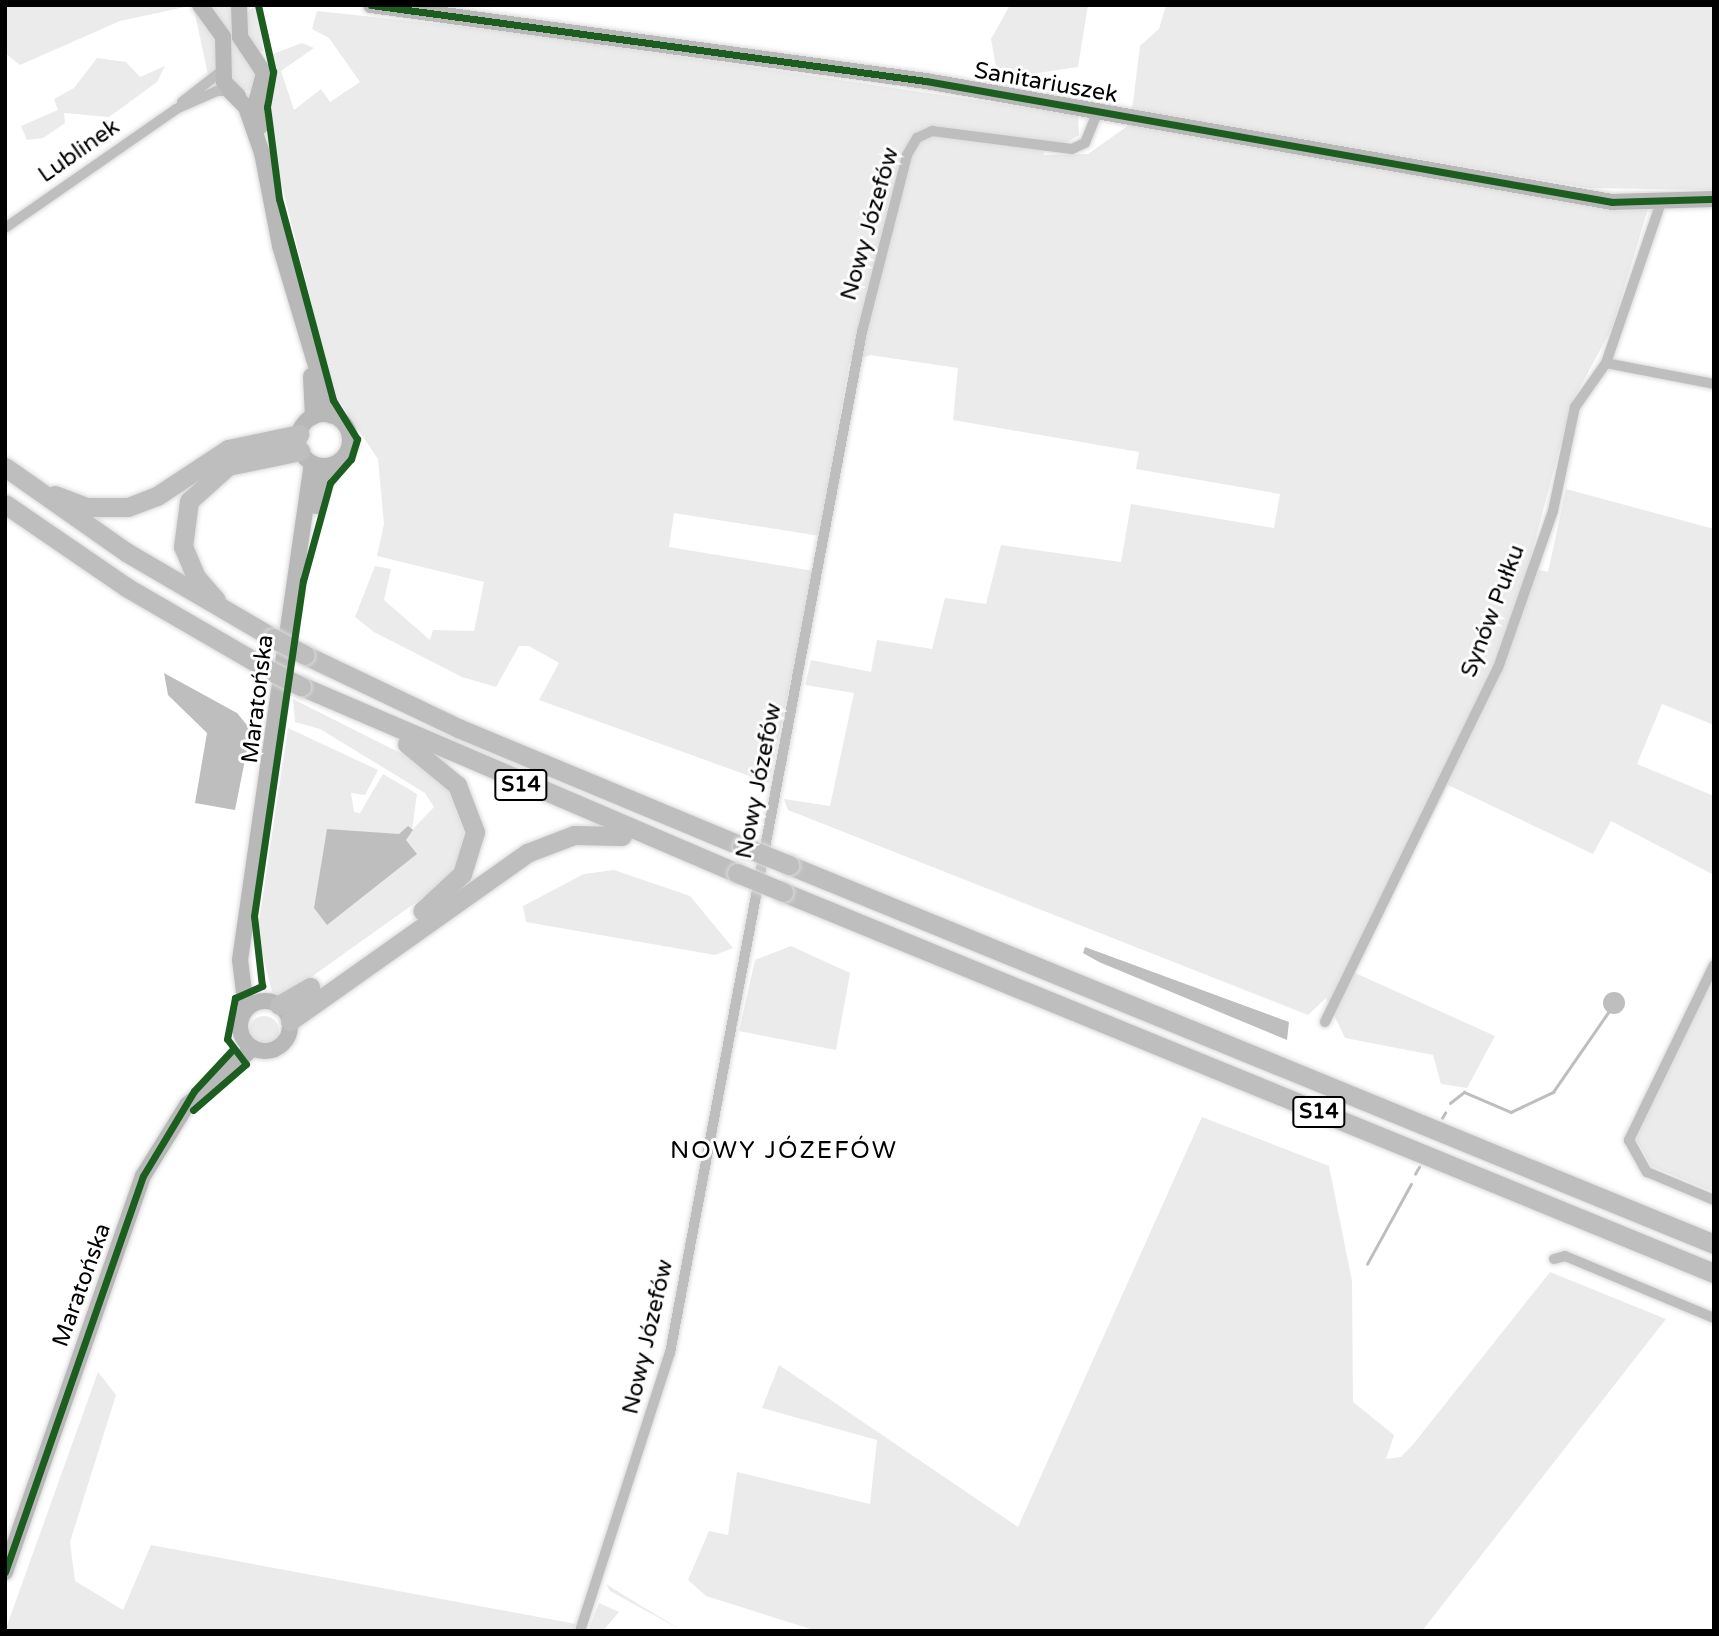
<!DOCTYPE html>
<meta charset="utf-8">
<style>
body{margin:0}
#map{position:relative;width:1719px;height:1636px;overflow:hidden;background:#fff;font-family:"Varela Round",sans-serif}
div>[style]{position:absolute}
.green>*{inset:0;background:#ebebeb}
.round{border-radius:50%}
.water>*{inset:0;background:#bebebe}
.stream>*{height:2.5px;margin:-1.25px;padding:0 1.25px;transform-origin:1.25px;border-radius:1.25px;background:#bebebe}
.roads{filter:drop-shadow(0 0 2px #dbdbdb) drop-shadow(0 0 2px #dbdbdb)}
.street>*{height:10px;margin:-5px;padding:0 5px;transform-origin:5px;border-radius:5px;background:#bebebe}
.secondary>*{height:16px;margin:-8px;padding:0 8px;transform-origin:8px;border-radius:8px;background:#b8b8b8}
.secondary>.ring{margin:-8px;padding:0;box-sizing:content-box;background:none;border:16px solid #b8b8b8;border-radius:50%}
.highway>*{height:19px;margin:-9.5px;padding:0 9.5px;transform-origin:9.5px;border-radius:9.5px;background:#bebebe}
.bridges{filter:drop-shadow(0 0 2px #dbdbdb) drop-shadow(0 0 2px #dbdbdb)}
.highway-bridge>*{height:19px;margin:-9.5px;padding:0 9.5px;transform-origin:9.5px;border-radius:9.5px;background:#bebebe}
.cycleway>*{height:7px;margin:-3.5px;padding:0 3.5px;transform-origin:3.5px;border-radius:3.5px;background:#1b5e20}
span{translate:-50% -50%;white-space:nowrap;text-align:center;line-height:1.15;-webkit-text-stroke:6px #fff;paint-order:stroke}
.shield-label span{padding:2px 5px;background:#fff;border:2px solid;border-radius:5px;-webkit-text-stroke-width:0}
.shield-label{font-size:21px;color:#000;font-weight:700}
.street-label{font-size:23px;color:#000}
.neighbourhood-label{font-size:24px;color:#000;letter-spacing:2px}
.frame{position:absolute;inset:0;border:7px solid #000;pointer-events:none}
</style>
<div id="map">
<div class="green">
<i style="clip-path:polygon(5px 5px,184px 5px,185px 7px,120px 21px,20px 65px,5px 53px)"></i>
<i style="clip-path:polygon(193px 5px,217px 37px,218px 68px,209px 79px)"></i>
<i style="clip-path:polygon(206px 5px,234px 5px,232px 31px,257px 70px,250px 91px,233px 89px,230px 45px)"></i>
<i style="clip-path:polygon(256px 5px,264px 51px,256px 53px,247px 41px,246px 13px)"></i>
<i style="clip-path:polygon(1010px 5px,1088px 5px,1078px 67px,1031px 74px,996px 67px,991px 39px)"></i>
<i style="clip-path:polygon(1166px 5px,1714px 5px,1714px 190px,1589px 188px,1132px 110px,1140px 46px,1159px 29px)"></i>
<i style="clip-path:polygon(317px 11px,514px 32px,1078px 115px,1079px 135px,1064px 144px,1043px 143px,1044px 155px,1088px 154px,1129px 125px,1620px 211px,1648px 209px,1612px 328px,1572px 402px,1528px 567px,1548px 572px,1566px 489px,1714px 529px,1714px 725px,1662px 704px,1637px 764px,1714px 796px,1714px 875px,1611px 821px,1593px 854px,1448px 785px,1353px 972px,1495px 1036px,1467px 1088px,1441px 1084px,1433px 1055px,1345px 1038px,1326px 998px,1308px 1015px,788px 810px,784px 799px,830px 806px,854px 693px,805px 685px,811px 660px,871px 672px,877px 640px,932px 649px,945px 598px,986px 604px,1001px 545px,1121px 562px,1131px 504px,1274px 528px,1280px 494px,1136px 469px,1139px 452px,953px 420px,958px 368px,870px 355px,849px 364px,820px 536px,674px 513px,669px 547px,814px 571px,769px 783px,539px 700px,559px 663px,529px 646px,519px 646px,496px 687px,462px 677px,374px 632px,355px 617px,375px 566px,391px 569px,384px 600px,430px 640px,433px 630px,474px 631px,484px 582px,377px 556px,384px 524px,378px 459px,334px 394px,273px 150px,270px 55px,302px 43px,314px 48px,281px 71px,294px 110px,321px 89px,330px 102px,360px 82px,329px 38px,312px 29px)"></i>
<i style="clip-path:polygon(97px 58px,126px 62px,140px 77px,165px 66px,157px 82px,109px 117px,64px 113px,65px 123px,43px 138px,27px 140px,21px 126px,58px 110px,54px 99px,74px 88px)"></i>
<i style="clip-path:polygon(293px 699px,420px 763px,446px 783px,464px 832px,456px 867px,443px 883px,286px 995px,273px 995px,257px 935px,288px 728px,378px 770px,365px 795px,351px 793px,354px 812px,360px 813px,383px 774px,417px 794px,412px 830px,434px 807px,425px 793px,320px 729px,295px 722px)"></i>
<i style="clip-path:polygon(614px 870px,690px 896px,733px 948px,715px 955px,526px 922px,523px 906px,584px 874px)"></i>
<i style="clip-path:polygon(791px 946px,850px 973px,836px 1050px,739px 1031px,755px 960px)"></i>
<i style="clip-path:polygon(1714px 981px,1714px 1192px,1651px 1166px,1635px 1137px,1707px 984px)"></i>
<i class="round" style="left:249px;top:1016px;width:30px;height:30px"></i>
<i style="clip-path:polygon(1202px 1117px,1329px 1166px,1352px 1281px,1353px 1402px,1394px 1435px,1386px 1459px,1401px 1457px,1415px 1442px,1550px 1272px,1666px 1319px,1422px 1631px,817px 1631px,706px 1596px,688px 1580px,709px 1531px,728px 1535px,737px 1472px,870px 1504px,877px 1440px,762px 1408px,779px 1365px,1018px 1527px)"></i>
<i style="clip-path:polygon(98px 1372px,116px 1395px,70px 1542px,75px 1581px,123px 1610px,151px 1545px,576px 1624px,573px 1631px,5px 1631px)"></i>
<i style="clip-path:polygon(606px 1584px,625px 1596px,683px 1631px,610px 1591px)"></i>
<i style="clip-path:polygon(599px 1603px,619px 1612px,603px 1631px,588px 1631px)"></i>
</div>
<div class="water">
<i style="clip-path:polygon(164px 673px,237px 713px,251px 730px,235px 810px,195px 803px,207px 733px,168px 695px)"></i>
<i style="clip-path:polygon(408px 826px,413px 830px,406px 840px,417px 854px,327px 925px,314px 908px,327px 829px,399px 834px)"></i>
<i style="clip-path:polygon(1085px 947px,1289px 1022px,1287px 1040px,1099px 962px,1083px 953px)"></i>
<i class="round" style="left:1603px;top:992px;width:22px;height:22px"></i>
</div>
<div class="stream">
<i style="left:1450px;top:1103px;width:18px;rotate:-38deg"></i>
<i style="left:1464px;top:1092px;width:51px;rotate:23.1deg"></i>
<i style="left:1511px;top:1112px;width:47px;rotate:-25.5deg"></i>
<i style="left:1553px;top:1092px;width:98px;rotate:-55.3deg"></i>
<i style="left:1442px;top:1118px;width:6px;rotate:-59deg"></i>
<i style="left:1415px;top:1174px;width:8px;rotate:-60deg"></i>
<i style="left:1367px;top:1264px;width:91px;rotate:-61.2deg"></i>
</div>
<div class="roads">
<div class="street">
<i style="left:182px;top:102px;width:52px;rotate:-38deg"></i>
<i style="left:5px;top:228px;width:208px;rotate:-34.8deg"></i>
<i style="left:176px;top:109px;width:45px;rotate:-23.7deg"></i>
<i style="left:217px;top:91px;width:13px"></i>
<i style="left:1606px;top:363px;width:110px;rotate:11deg"></i>
<i style="left:1714px;top:965px;width:195px;rotate:115.9deg"></i>
<i style="left:1629px;top:1140px;width:37px;rotate:61deg"></i>
<i style="left:1647px;top:1172px;width:73px;rotate:22.7deg"></i>
<i style="left:1325px;top:1022px;width:394px;rotate:-64deg"></i>
<i style="left:1498px;top:668px;width:166px;rotate:-70.7deg"></i>
<i style="left:1553px;top:511px;width:106px;rotate:-78.1deg"></i>
<i style="left:1575px;top:407px;width:54px;rotate:-54.8deg"></i>
<i style="left:1606px;top:363px;width:170px;rotate:-71.1deg"></i>
<i style="left:1554px;top:1259px;width:11px;rotate:-15deg"></i>
<i style="left:1565px;top:1256px;width:161px;rotate:22.6deg"></i>
<i style="left:580px;top:1631px;width:292px;rotate:-72.1deg"></i>
<i style="left:670px;top:1353px;width:1039px;rotate:-79.35deg"></i>
<i style="left:862px;top:332px;width:183px;rotate:-75.7deg"></i>
<i style="left:907px;top:155px;width:20px;rotate:-60deg"></i>
<i style="left:917px;top:138px;width:17px;rotate:-25deg"></i>
<i style="left:932px;top:131px;width:141px;rotate:7.3deg"></i>
<i style="left:1072px;top:149px;width:14px;rotate:-25deg"></i>
<i style="left:1085px;top:143px;width:35px;rotate:-68deg"></i>
</div>
<div class="secondary">
<i style="left:200px;top:5px;width:39px;rotate:54deg"></i>
<i style="left:223px;top:37px;width:45px;rotate:88.7deg"></i>
<i style="left:224px;top:82px;width:20px;rotate:45deg"></i>
<i style="left:239px;top:5px;width:32px;rotate:88deg"></i>
<i style="left:240px;top:37px;width:43px;rotate:56.3deg"></i>
<i style="left:264px;top:73px;width:27px;rotate:105deg"></i>
<i style="left:257px;top:99px;width:27px;rotate:82deg"></i>
<i style="left:371px;top:5px;width:560px;rotate:7.8deg"></i>
<i style="left:926px;top:81px;width:697px;rotate:10deg"></i>
<i style="left:1612px;top:202px;width:102px;rotate:-1.7deg"></i>
<i style="left:230px;top:91px;width:23px;rotate:45deg"></i>
<i style="left:246px;top:107px;width:49px;rotate:70.8deg"></i>
<i style="left:262px;top:153px;width:95px;rotate:79deg"></i>
<i style="left:280px;top:246px;width:177px;rotate:73.3deg"></i>
<i style="left:311px;top:376px;width:41px;rotate:87.2deg"></i>
<i class="ring" style="left:298px;top:414px;width:36px;height:36px"></i>
<i style="left:316px;top:506px;width:43px;rotate:-71.1deg"></i>
<i class="ring" style="left:240px;top:1001px;width:34px;height:34px"></i>
<i style="left:246px;top:1008px;width:48px;rotate:-97.1deg"></i>
<i style="left:240px;top:960px;width:502px;rotate:-81.76deg"></i>
<i style="left:5px;top:1572px;width:419px;rotate:-70.8deg"></i>
<i style="left:143px;top:1176px;width:84px;rotate:-58.2deg"></i>
<i style="left:187px;top:1105px;width:87px;rotate:-40.8deg"></i>
</div>
<div class="highway">
<i style="left:5px;top:467px;width:148px;rotate:35.1deg"></i>
<i style="left:126px;top:552px;width:170px;rotate:30.3deg"></i>
<i style="left:55px;top:495px;width:34px;rotate:21deg"></i>
<i style="left:87px;top:507px;width:41px"></i>
<i style="left:128px;top:507px;width:31px;rotate:-21deg"></i>
<i style="left:157px;top:496px;width:85px;rotate:-33.5deg"></i>
<i style="left:228px;top:449px;width:73px;rotate:-11.9deg"></i>
<i style="left:5px;top:504px;width:147px;rotate:34.4deg"></i>
<i style="left:126px;top:587px;width:165px;rotate:30.1deg"></i>
<i style="left:216px;top:600px;width:30px;rotate:-131deg"></i>
<i style="left:196px;top:577px;width:33px;rotate:-113deg"></i>
<i style="left:183px;top:547px;width:46px;rotate:-82.6deg"></i>
<i style="left:189px;top:501px;width:52px;rotate:-41.9deg"></i>
<i style="left:228px;top:466px;width:74px;rotate:-11.8deg"></i>
<i style="left:305px;top:655px;width:170px;rotate:25.5deg"></i>
<i style="left:458px;top:728px;width:308px;rotate:22.6deg"></i>
<i style="left:301px;top:686px;width:474px;rotate:23.2deg"></i>
<i style="left:407px;top:744px;width:65px;rotate:39.4deg"></i>
<i style="left:457px;top:785px;width:50px;rotate:69deg"></i>
<i style="left:475px;top:832px;width:44px;rotate:107.2deg"></i>
<i style="left:462px;top:874px;width:54px;rotate:137.2deg"></i>
<i style="left:789px;top:865px;width:1000px;rotate:22.28deg"></i>
<i style="left:783px;top:892px;width:1006px;rotate:22.26deg"></i>
<i style="left:279px;top:1005px;width:36px;rotate:-30deg"></i>
<i style="left:290px;top:1021px;width:291px;rotate:-35.3deg"></i>
<i style="left:527px;top:853px;width:50px;rotate:-21deg"></i>
<i style="left:574px;top:835px;width:48px;rotate:1.2deg"></i>
</div>
</div>
<div class="bridges">
<div class="highway-bridge">
<i style="left:273px;top:638px;width:36px;rotate:28deg"></i>
<i style="left:269px;top:670px;width:36px;rotate:27deg"></i>
<i style="left:742px;top:846px;width:51px;rotate:22deg"></i>
<i style="left:737px;top:873px;width:50px;rotate:22.4deg"></i>
</div>
</div>
<div class="cycleway">
<i style="left:371px;top:5px;width:560px;rotate:7.8deg"></i>
<i style="left:926px;top:81px;width:697px;rotate:10deg"></i>
<i style="left:1612px;top:202px;width:102px;rotate:-1.7deg"></i>
<i style="left:193px;top:1110px;width:70px;rotate:-41deg"></i>
<i style="left:246px;top:1064px;width:31px;rotate:-127deg"></i>
<i style="left:227px;top:1039px;width:42px;rotate:-79deg"></i>
<i style="left:235px;top:998px;width:30px;rotate:-24deg"></i>
<i style="left:262px;top:986px;width:70px;rotate:-96.5deg"></i>
<i style="left:254px;top:916px;width:339px;rotate:-81.7deg"></i>
<i style="left:303px;top:581px;width:102px;rotate:-74.6deg"></i>
<i style="left:330px;top:483px;width:32px;rotate:-49deg"></i>
<i style="left:351px;top:459px;width:21px;rotate:-73deg"></i>
<i style="left:357px;top:439px;width:46px;rotate:-121.6deg"></i>
<i style="left:333px;top:400px;width:208px;rotate:-105deg"></i>
<i style="left:279px;top:199px;width:93px;rotate:-97.4deg"></i>
<i style="left:267px;top:107px;width:36px;rotate:-80deg"></i>
<i style="left:273px;top:72px;width:69px;rotate:-102.6deg"></i>
<i style="left:5px;top:1572px;width:419px;rotate:-70.8deg"></i>
<i style="left:143px;top:1176px;width:99px;rotate:-59deg"></i>
<i style="left:194px;top:1091px;width:57px;rotate:-47.1deg"></i>
</div>
<div class="shield-label">
<span style="left:521px;top:785px">S14</span>
<span style="left:1319px;top:1112px">S14</span>
</div>
<div class="street-label">
<span style="left:1046px;top:83px;rotate:10deg">Sanitariuszek</span>
<span style="left:79px;top:151px;rotate:-35deg">Lublinek</span>
<span style="left:870px;top:224px;rotate:-74deg">Nowy Józefów</span>
<span style="left:1493px;top:611px;rotate:-69deg">Synów Pułku</span>
<span style="left:258px;top:699px;rotate:-83deg">Maratońska</span>
<span style="left:759px;top:781px;rotate:-79deg">Nowy Józefów</span>
<span style="left:82px;top:1285px;rotate:-70deg">Maratońska</span>
<span style="left:648px;top:1337px;rotate:-77deg">Nowy Józefów</span>
</div>
<div class="neighbourhood-label">
<span style="left:784px;top:1151px">NOWY JÓZEFÓW</span>
</div>
<div class="frame"></div>
</div>
